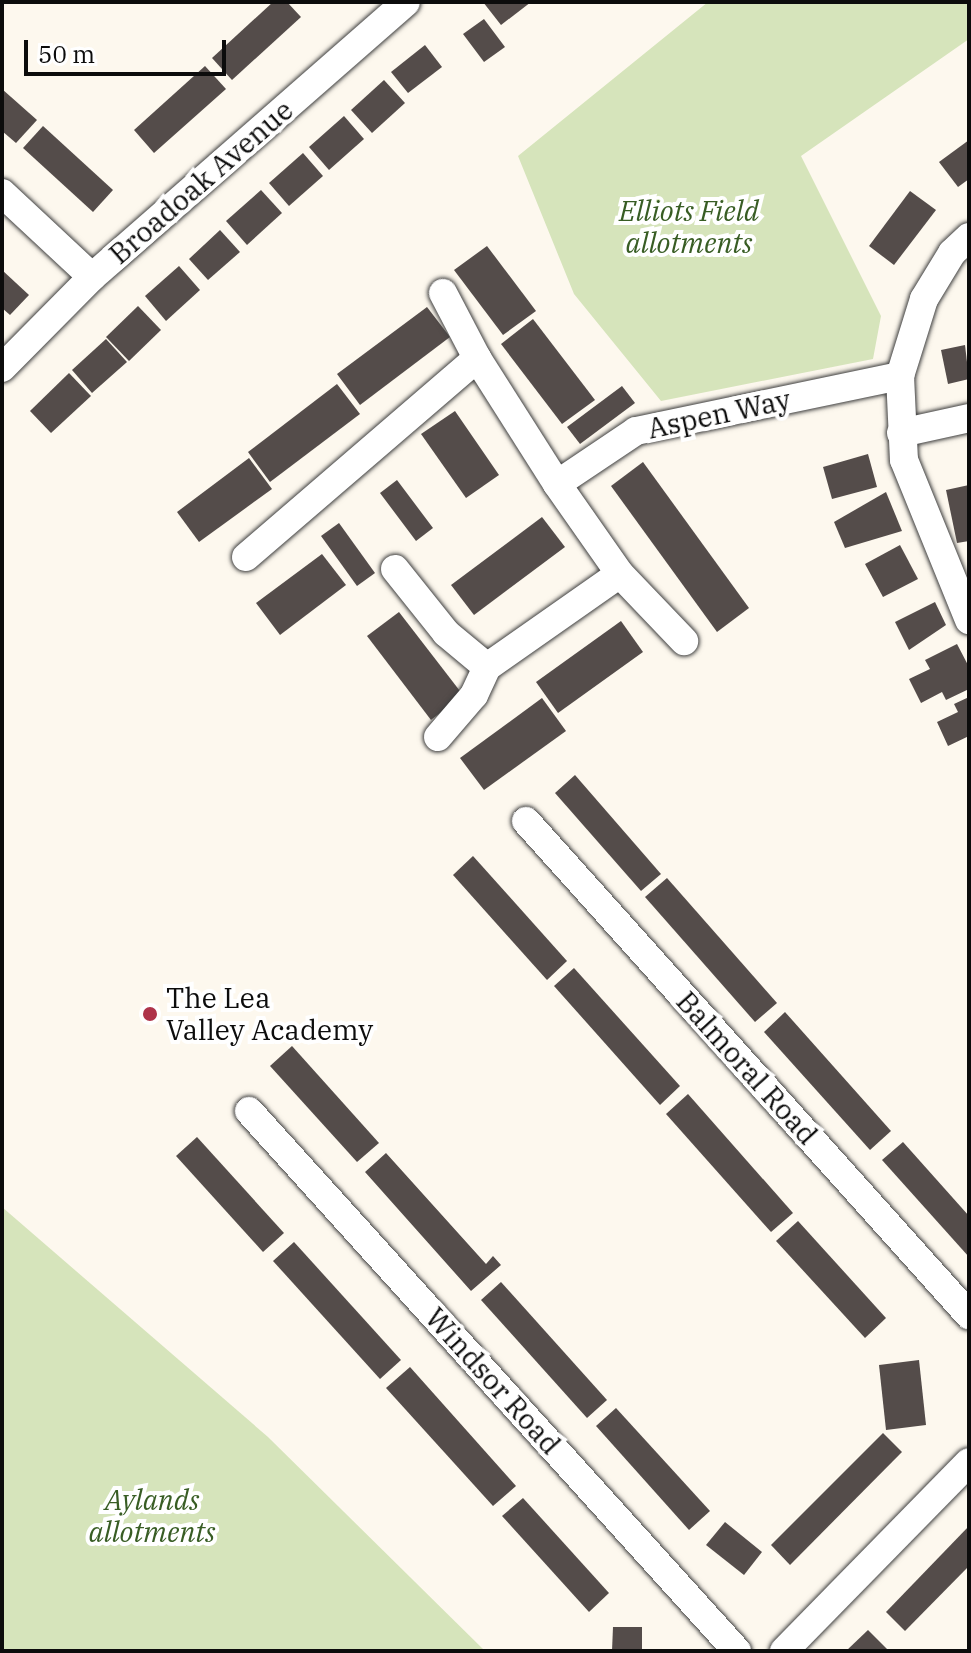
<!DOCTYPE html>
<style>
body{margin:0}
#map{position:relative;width:971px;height:1653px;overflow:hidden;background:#fdf8ee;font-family:"IBM Plex Serif",serif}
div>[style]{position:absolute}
.green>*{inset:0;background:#d6e4bb}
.building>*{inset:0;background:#544c4a}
.roads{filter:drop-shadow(0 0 2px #3f3f3f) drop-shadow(0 0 2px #3f3f3f)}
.street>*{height:28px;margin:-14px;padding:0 14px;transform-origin:14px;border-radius:14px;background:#fff}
.dots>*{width:22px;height:22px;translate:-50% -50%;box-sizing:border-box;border:4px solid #fff;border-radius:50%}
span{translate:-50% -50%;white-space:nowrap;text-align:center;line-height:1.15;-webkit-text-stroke:8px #fff;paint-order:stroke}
.street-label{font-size:28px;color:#0c0c0c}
.park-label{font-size:28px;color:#385d24;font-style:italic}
.poi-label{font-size:28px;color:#0c0c0c}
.left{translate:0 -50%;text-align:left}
.frame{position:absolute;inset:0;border:4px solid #0c0c0c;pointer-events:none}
.scale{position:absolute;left:24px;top:40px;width:202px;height:36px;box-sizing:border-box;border:4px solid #0c0c0c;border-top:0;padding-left:10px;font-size:24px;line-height:28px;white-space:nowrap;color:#0c0c0c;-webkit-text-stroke:6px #fff;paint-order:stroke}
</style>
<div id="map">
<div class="green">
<i style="clip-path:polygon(708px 2px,969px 2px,969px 39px,801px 156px,881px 316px,873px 359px,661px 401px,574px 294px,518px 156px)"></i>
<i style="clip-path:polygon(2px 1207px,268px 1437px,485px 1651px,2px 1651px)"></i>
</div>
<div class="building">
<i style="clip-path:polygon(273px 2px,287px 2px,301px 17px,232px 80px,212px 58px)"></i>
<i style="clip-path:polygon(483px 2px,531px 2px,501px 25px)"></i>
<i style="clip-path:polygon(484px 19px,505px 47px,484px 62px,463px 34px)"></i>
<i style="clip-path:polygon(425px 45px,442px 67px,408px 93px,391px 72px)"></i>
<i style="clip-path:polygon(205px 66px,226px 89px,154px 153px,134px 130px)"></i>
<i style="clip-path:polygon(384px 80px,405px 103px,372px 133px,351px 110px)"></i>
<i style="clip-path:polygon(2px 89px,37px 120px,16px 143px,2px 131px)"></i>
<i style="clip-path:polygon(344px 116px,364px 139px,329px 170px,309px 147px)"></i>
<i style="clip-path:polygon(43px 126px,113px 190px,93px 212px,23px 148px)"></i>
<i style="clip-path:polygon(969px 140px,969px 179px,958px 187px,939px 162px)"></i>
<i style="clip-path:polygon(303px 153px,323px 176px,289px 206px,269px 183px)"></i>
<i style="clip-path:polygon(261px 190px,282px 213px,247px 245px,226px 221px)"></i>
<i style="clip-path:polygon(910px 191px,936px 210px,894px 265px,869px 246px)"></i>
<i style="clip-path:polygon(220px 230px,240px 252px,208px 280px,189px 259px)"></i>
<i style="clip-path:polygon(487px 246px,536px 311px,503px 335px,454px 270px)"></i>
<i style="clip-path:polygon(179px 266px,200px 290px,166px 321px,145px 296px)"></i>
<i style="clip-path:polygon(2px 270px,29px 295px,10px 315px,2px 308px)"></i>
<i style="clip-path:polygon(138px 306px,161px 330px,129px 361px,106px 337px)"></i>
<i style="clip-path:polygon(427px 307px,450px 337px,360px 405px,337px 374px)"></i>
<i style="clip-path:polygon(533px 319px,595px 400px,562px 424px,501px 344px)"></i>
<i style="clip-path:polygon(106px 339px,127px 362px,92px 393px,72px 370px)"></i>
<i style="clip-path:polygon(965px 345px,969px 379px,948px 384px,941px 350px)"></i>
<i style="clip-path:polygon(69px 373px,91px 396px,51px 433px,30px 411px)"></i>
<i style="clip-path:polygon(337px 384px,360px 414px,270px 482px,248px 452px)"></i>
<i style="clip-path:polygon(622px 386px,635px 403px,580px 444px,567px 427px)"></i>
<i style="clip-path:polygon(455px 411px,499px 475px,466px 498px,421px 434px)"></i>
<i style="clip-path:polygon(868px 454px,877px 487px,832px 499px,823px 467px)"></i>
<i style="clip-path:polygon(249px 458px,272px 489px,199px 542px,177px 512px)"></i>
<i style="clip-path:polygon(643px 462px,749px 608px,717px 632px,611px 486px)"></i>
<i style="clip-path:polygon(397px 480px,433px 528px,416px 541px,380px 493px)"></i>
<i style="clip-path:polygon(969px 485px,969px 541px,957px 543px,946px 490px)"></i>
<i style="clip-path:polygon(886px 492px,902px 531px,845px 548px,834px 522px)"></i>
<i style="clip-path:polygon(542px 517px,565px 547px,474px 615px,451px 585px)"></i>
<i style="clip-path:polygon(339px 523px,375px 573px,357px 586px,321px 536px)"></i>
<i style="clip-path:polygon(900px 545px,918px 579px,883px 597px,865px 564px)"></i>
<i style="clip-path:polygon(322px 554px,346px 585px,280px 635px,256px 603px)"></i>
<i style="clip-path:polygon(935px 602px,946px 625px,909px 650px,895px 622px)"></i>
<i style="clip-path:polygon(399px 612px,463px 695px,431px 720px,367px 636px)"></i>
<i style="clip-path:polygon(621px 621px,643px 652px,558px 713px,536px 682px)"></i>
<i style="clip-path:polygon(957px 644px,969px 667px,969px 689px,946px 700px,942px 692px,921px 703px,909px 679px,930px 669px,925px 660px)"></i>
<i style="clip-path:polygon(969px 697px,969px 736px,948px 746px,937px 722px,958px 712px,954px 704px)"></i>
<i style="clip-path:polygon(542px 698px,566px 731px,484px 790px,460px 758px)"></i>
<i style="clip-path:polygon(575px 775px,661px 874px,641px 891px,555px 793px)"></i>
<i style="clip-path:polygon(473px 856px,567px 961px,547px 980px,453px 875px)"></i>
<i style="clip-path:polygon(667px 878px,777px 1003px,755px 1022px,645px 897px)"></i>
<i style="clip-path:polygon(574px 968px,680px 1086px,660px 1105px,554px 986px)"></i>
<i style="clip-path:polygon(785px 1012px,891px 1131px,870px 1150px,764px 1032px)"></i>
<i style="clip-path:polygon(292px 1046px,379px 1143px,357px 1162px,270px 1066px)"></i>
<i style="clip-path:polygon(688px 1094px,793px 1213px,771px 1232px,666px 1114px)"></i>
<i style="clip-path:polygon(197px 1137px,284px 1233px,263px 1252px,176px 1156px)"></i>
<i style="clip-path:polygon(903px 1142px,969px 1216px,969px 1257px,882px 1160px)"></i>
<i style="clip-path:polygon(386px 1153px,486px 1264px,493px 1256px,501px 1265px,471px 1291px,365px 1172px)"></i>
<i style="clip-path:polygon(798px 1221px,886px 1318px,865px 1338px,776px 1241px)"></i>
<i style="clip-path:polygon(294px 1242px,401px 1360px,380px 1379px,273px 1261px)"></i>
<i style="clip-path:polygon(501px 1282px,607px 1400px,587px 1418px,481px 1300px)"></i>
<i style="clip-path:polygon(919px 1360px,926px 1425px,886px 1430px,879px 1365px)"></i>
<i style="clip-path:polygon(410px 1367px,516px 1486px,493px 1506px,386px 1388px)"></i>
<i style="clip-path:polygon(616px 1408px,710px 1511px,689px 1530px,596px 1426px)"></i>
<i style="clip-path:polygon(883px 1433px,902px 1452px,790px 1565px,771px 1545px)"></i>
<i style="clip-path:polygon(523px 1498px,609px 1593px,589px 1612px,502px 1516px)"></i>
<i style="clip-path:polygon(725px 1522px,762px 1552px,744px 1575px,706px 1545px)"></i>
<i style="clip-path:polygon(969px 1526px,969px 1566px,905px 1631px,886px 1612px)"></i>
<i style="clip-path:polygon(613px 1627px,642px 1627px,642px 1651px,612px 1651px)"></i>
<i style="clip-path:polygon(868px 1630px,889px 1651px,846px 1651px)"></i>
</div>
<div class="roads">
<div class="street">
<i style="left:2px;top:193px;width:123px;rotate:43deg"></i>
<i style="left:969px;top:237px;width:23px;rotate:137deg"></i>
<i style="left:952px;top:253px;width:54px;rotate:121.3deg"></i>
<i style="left:924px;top:299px;width:81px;rotate:107.3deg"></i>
<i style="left:900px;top:376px;width:84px;rotate:87.3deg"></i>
<i style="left:904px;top:460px;width:173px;rotate:67.9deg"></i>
<i style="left:443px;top:293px;width:73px;rotate:62.4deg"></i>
<i style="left:2px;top:368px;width:128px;rotate:-45.3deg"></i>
<i style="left:92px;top:277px;width:417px;rotate:-41.2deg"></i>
<i style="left:901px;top:433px;width:70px;rotate:-12.4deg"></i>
<i style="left:246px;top:557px;width:305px;rotate:-40.7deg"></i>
<i style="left:477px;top:358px;width:149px;rotate:57.6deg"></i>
<i style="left:557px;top:484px;width:95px;rotate:-33.9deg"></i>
<i style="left:636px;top:431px;width:270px;rotate:-11.8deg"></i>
<i style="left:395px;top:569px;width:82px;rotate:51.4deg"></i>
<i style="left:446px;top:633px;width:53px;rotate:39.7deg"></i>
<i style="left:620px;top:574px;width:93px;rotate:46.3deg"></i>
<i style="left:438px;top:737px;width:55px;rotate:-49.4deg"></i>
<i style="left:474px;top:695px;width:31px;rotate:-65deg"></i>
<i style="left:487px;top:667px;width:162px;rotate:-35deg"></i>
<i style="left:620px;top:574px;width:110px;rotate:-125deg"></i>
<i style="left:526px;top:821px;width:664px;rotate:48.12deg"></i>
<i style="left:249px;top:1111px;width:728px;rotate:47.9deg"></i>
<i style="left:784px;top:1651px;width:264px;rotate:-45.6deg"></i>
</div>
</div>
<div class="dots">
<i style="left:150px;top:1014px;background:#ae334a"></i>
</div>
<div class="street-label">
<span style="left:201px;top:182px;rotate:-41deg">Broadoak Avenue</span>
<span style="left:719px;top:414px;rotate:-12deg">Aspen Way</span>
<span style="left:747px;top:1068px;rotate:48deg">Balmoral Road</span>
<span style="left:493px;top:1381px;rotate:48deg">Windsor Road</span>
</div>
<div class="park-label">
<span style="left:689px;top:227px">Elliots Field<br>allotments</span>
<span style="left:152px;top:1516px">Aylands<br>allotments</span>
</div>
<div class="poi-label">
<span class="left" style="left:166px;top:1014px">The Lea<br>Valley Academy</span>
</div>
<div class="frame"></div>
<div class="scale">50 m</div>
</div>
